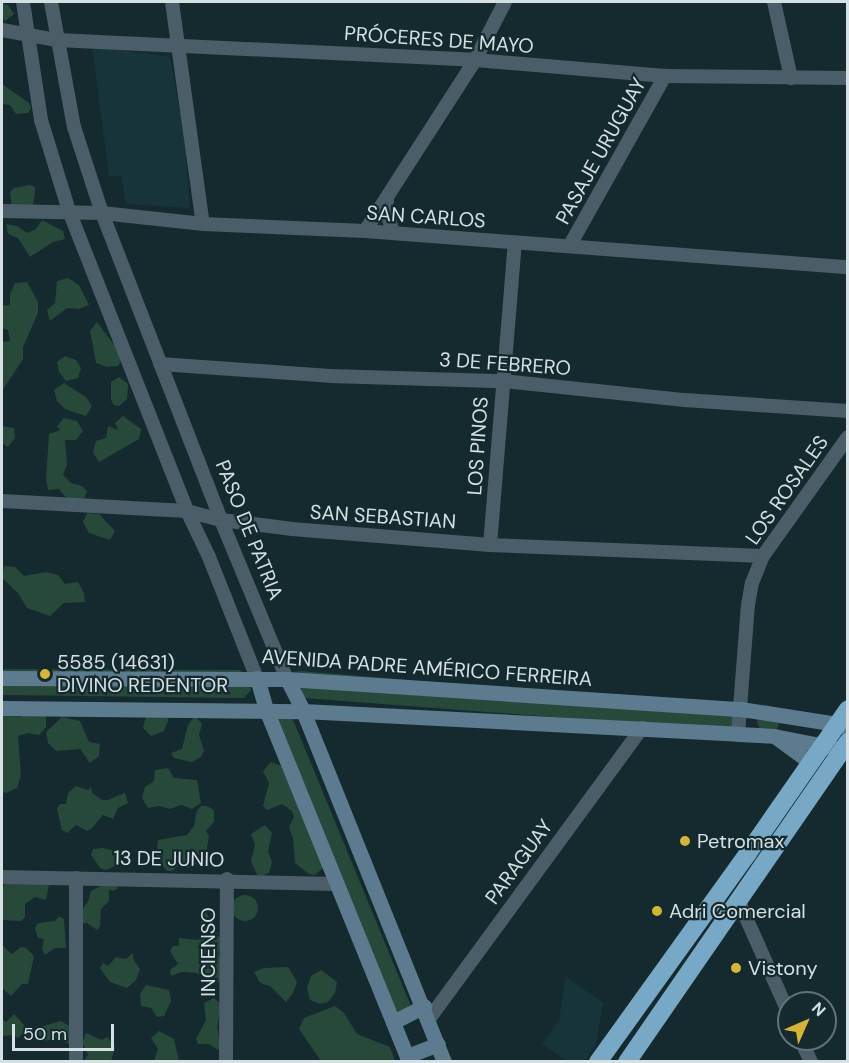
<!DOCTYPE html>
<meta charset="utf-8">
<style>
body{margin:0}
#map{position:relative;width:849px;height:1063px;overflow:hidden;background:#152a2e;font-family:"DM Sans",sans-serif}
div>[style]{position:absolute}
.built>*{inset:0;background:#16343a}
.green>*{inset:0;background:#26493a}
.round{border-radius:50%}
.street>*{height:14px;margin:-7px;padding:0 7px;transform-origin:7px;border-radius:7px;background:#4a5d69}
.secondary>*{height:15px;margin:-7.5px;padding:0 7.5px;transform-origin:7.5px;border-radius:7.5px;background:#5c7b8e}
.highway>*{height:18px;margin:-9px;padding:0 9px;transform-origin:9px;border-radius:9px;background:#77a8c5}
.dots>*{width:16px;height:16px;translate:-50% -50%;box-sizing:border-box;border:3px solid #152a2e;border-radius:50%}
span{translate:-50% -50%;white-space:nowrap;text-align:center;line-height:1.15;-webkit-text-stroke:4.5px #152a2e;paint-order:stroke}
.street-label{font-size:20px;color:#d4e0e2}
.poi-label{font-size:20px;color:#d4e0e2}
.left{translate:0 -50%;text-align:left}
.frame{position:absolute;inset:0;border:3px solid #d4e0e2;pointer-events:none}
.north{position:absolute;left:777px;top:991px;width:60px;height:60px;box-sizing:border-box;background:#152a2e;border:2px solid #617376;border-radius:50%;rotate:45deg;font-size:16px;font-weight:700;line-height:24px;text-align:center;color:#d4e0e2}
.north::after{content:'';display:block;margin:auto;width:21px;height:27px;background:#d6b534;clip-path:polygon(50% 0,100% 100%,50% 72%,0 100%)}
.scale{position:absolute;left:12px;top:1024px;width:102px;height:27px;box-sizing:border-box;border:3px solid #d4e0e2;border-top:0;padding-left:8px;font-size:18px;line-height:21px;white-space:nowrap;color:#d4e0e2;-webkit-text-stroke:4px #152a2e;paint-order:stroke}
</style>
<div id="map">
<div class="built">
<i style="clip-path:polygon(92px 46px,170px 57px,184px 132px,190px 208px,126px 204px,121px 176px,109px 176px)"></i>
<i style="clip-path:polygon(566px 977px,603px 1003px,596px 1045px,584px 1061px,567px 1061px,542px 1044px,559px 1019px)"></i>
</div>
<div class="green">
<i style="clip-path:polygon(2px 4px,8px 5px,14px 14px,5px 21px,2px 17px)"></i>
<i style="clip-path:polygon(2px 84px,29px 103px,31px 108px,28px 113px,16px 114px,10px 105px,2px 104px)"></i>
<i style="clip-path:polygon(30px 185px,35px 187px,35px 193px,31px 214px,12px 209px,10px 192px,14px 188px)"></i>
<i style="clip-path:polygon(42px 220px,63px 231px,65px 239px,53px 242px,30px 257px,18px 238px,8px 234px,6px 224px,17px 226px,27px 233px,36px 229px)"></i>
<i style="clip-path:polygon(68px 278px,79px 285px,89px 305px,79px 309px,67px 308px,50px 321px,47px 310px,55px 303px,57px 281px)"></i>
<i style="clip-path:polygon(27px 282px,38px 302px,38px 313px,23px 347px,23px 359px,2px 391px,2px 342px,10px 341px,8px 330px,2px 328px,2px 306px,10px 305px,10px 294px,15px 283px)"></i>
<i style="clip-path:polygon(97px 322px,123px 357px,118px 366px,107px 367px,96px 363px,90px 331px)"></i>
<i style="clip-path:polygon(65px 356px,76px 360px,81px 368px,78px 378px,66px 381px,59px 372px,57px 362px)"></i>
<i style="clip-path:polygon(119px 377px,128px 384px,127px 399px,119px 406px,114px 405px,111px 400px,111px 382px)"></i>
<i style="clip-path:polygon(64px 383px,86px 397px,92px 406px,86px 416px,65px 409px,57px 401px,54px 390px)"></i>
<i style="clip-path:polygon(123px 416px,141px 429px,139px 439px,99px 462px,93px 452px,96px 441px,106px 438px,108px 426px,118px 430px,115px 423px)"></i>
<i style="clip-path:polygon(64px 418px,77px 421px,83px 431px,76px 440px,65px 440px,67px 464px,63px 475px,71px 483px,82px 486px,87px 491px,83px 502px,72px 505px,59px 489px,48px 490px,46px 478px,49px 434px,60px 430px,57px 426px)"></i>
<i style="clip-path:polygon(2px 426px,14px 428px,15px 438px,8px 447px,2px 443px)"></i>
<i style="clip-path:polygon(87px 513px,99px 514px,115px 531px,110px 540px,89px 533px,83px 522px)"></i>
<i style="clip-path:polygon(4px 566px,15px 567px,24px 576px,46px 572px,58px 575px,65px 584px,78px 582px,84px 593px,85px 602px,64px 603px,50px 616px,27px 608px,18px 593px,2px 578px)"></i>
<i style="clip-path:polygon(2px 669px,240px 670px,250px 682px,251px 690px,244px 698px,2px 695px)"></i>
<i style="clip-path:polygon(301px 671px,722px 706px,735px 714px,732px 728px,722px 730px,304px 698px,293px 672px)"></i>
<i style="clip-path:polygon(28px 708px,46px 714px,46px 727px,39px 735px,28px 733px,18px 736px,21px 775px,17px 788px,6px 793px,2px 792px,2px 716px,21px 717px)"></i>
<i style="clip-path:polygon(168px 709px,168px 721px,164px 731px,151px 736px,143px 728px,146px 716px)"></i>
<i style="clip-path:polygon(195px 716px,202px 724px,199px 735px,204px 751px,201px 757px,192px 762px,174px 758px,171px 753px,182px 749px,188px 725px)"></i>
<i style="clip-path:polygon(279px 716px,290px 716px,294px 722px,413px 1011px,398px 1014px,276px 721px)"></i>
<i style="clip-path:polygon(759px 716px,779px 720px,778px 727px,776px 730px,760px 729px,757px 723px)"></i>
<i style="clip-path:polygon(62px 717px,80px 721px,89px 742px,100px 744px,99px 756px,90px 763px,80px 749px,56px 751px,48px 743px,46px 732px)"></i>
<i style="clip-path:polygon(271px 762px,281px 766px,324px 867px,315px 875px,309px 874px,295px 863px,293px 838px,289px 827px,294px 817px,292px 811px,282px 804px,267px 810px,263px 806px,269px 783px,263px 771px)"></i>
<i style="clip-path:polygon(168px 768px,174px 778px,197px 780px,201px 803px,192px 809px,181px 805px,170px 809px,159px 806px,148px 808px,142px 798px,145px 787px,154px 781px,155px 770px)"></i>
<i style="clip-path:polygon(76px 786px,88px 790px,91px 787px,92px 793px,102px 800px,108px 800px,125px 793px,128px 803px,118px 808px,113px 819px,103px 815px,92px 828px,87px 831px,76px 825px,67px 833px,62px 830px,57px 809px,60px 804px,66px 804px,68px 793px)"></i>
<i style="clip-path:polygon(201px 806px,207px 806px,214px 810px,214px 822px,206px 831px,209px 836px,205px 859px,192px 867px,186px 868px,181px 864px,172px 871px,167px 871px,156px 857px,158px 840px,187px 835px,194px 826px,197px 810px)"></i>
<i style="clip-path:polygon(265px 825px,272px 833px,268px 851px,272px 862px,269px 873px,258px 877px,251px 861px,255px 845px,251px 834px)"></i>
<i style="clip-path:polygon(103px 848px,119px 852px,122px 863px,106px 870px,100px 868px,91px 855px,93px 849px)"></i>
<i style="clip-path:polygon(11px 880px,49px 884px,46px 900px,35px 897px,25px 904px,25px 917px,21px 921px,2px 920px,2px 887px)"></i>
<i style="clip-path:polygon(111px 881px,116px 883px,118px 888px,114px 891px,109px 890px,109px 901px,101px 909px,100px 926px,97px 930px,87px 923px,81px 924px,81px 911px,88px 902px,91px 891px)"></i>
<i class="round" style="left:232px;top:895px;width:26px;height:26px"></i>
<i style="clip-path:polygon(206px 912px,222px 942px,218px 953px,223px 965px,222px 978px,218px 982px,213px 982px,197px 973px,181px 972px,171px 976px,170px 970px,178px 964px,170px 951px,173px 946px,179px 946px,179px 938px,197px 940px,201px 937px,201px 915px)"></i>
<i style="clip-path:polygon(59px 916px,64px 919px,66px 948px,55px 948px,45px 955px,42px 949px,44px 939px,38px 938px,35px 928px,38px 923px,55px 921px)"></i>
<i style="clip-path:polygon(2px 945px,12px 954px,21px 947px,26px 948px,34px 956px,28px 984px,22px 984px,11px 996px,2px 988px)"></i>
<i style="clip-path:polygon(133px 953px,133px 959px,140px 969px,136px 980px,127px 988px,110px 982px,100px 968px,103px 963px,108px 966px,116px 957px,126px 959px)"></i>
<i style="clip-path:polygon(288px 967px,297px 982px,293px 993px,286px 1002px,270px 986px,260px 983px,254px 972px,264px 968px)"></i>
<i style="clip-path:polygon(321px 970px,337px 982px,335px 993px,328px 1002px,320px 1004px,310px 1000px,307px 988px,311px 976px)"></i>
<i style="clip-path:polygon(146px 985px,169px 990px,171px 1001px,164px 1016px,157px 1017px,151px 1008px,141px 1006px,140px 994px)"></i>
<i style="clip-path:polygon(214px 998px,222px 1005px,217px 1027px,221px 1046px,218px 1050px,209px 1044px,198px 1044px,196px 1039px,206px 1020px,204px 1003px)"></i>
<i style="clip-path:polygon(335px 1006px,344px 1013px,357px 1034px,390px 1047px,395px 1061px,321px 1061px,299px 1029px,304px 1018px)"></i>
<i style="clip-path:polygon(14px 1014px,25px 1026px,26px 1031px,18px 1038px,13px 1035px,2px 1036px,2px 1019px,6px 1022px)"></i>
<i style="clip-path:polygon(61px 1021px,71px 1027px,70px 1044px,55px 1039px,43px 1041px,37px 1032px,40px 1027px)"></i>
<i style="clip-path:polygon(159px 1031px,174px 1039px,179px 1061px,154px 1061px,158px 1049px,151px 1038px)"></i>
<i style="clip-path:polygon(86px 1033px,102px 1040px,107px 1037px,115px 1047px,111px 1061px,84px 1061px,88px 1054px,82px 1043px)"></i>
</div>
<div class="street">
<i style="left:23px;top:2px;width:119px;rotate:81.3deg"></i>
<i style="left:41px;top:120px;width:95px;rotate:72.9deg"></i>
<i style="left:69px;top:211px;width:322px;rotate:68.5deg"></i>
<i style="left:187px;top:511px;width:51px;rotate:64.4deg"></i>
<i style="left:209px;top:557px;width:130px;rotate:68.4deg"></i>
<i style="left:51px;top:2px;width:127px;rotate:79.6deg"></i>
<i style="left:74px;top:127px;width:90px;rotate:72deg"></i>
<i style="left:102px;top:213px;width:329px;rotate:68.8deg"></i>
<i style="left:221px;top:520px;width:172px;rotate:67.5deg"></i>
<i style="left:172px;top:2px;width:224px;rotate:82.1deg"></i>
<i style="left:774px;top:2px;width:78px;rotate:77.4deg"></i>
<i style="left:2px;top:30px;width:56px;rotate:10.3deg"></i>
<i style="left:57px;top:40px;width:418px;rotate:2.7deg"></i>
<i style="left:475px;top:60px;width:191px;rotate:4.8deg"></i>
<i style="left:665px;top:76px;width:183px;rotate:0.6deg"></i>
<i style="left:387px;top:199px;width:14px;rotate:90deg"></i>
<i style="left:387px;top:213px;width:21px;rotate:73deg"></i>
<i style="left:2px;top:211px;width:100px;rotate:1.1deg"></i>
<i style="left:102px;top:213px;width:102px;rotate:6.2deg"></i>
<i style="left:203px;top:224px;width:162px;rotate:2.5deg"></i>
<i style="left:365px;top:231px;width:484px;rotate:4.3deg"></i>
<i style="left:365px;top:231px;width:203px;rotate:-57.2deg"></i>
<i style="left:475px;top:60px;width:65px;rotate:-62.7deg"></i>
<i style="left:570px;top:245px;width:194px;rotate:-60.7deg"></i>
<i style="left:160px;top:364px;width:170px;rotate:4deg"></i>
<i style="left:330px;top:376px;width:173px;rotate:1.7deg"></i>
<i style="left:503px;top:381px;width:183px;rotate:6deg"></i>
<i style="left:685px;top:400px;width:163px;rotate:3.9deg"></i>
<i style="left:2px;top:501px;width:185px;rotate:3.1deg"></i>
<i style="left:187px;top:511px;width:35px;rotate:15deg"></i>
<i style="left:221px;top:520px;width:72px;rotate:7.2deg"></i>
<i style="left:292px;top:529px;width:199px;rotate:4.6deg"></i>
<i style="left:490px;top:545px;width:273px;rotate:2.3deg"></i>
<i style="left:490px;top:545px;width:303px;rotate:-85.3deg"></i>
<i style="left:738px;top:734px;width:129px;rotate:-85.6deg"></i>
<i style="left:748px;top:605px;width:22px;rotate:-80deg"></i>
<i style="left:752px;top:583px;width:29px;rotate:-68deg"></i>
<i style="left:763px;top:556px;width:146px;rotate:-54.5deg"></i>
<i style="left:2px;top:877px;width:335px;rotate:1.2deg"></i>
<i style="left:76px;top:878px;width:184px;rotate:90deg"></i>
<i style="left:739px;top:902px;width:123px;rotate:65.9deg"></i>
<i style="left:429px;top:1019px;width:361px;rotate:-53.8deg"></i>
<i style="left:800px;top:1039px;width:25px;rotate:64deg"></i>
<i style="left:226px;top:1062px;width:183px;rotate:-89.7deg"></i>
</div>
<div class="secondary">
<i style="left:2px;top:678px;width:285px;rotate:0.2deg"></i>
<i style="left:287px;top:679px;width:455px;rotate:3.8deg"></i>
<i style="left:741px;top:709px;width:97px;rotate:8.9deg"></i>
<i style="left:837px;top:724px;width:12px;rotate:20deg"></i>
<i style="left:257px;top:678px;width:35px;rotate:74deg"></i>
<i style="left:267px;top:712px;width:378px;rotate:67.9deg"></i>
<i style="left:287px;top:679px;width:36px;rotate:63deg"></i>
<i style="left:303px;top:711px;width:378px;rotate:68.1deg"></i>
<i style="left:2px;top:708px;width:301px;rotate:0.6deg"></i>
<i style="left:303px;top:711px;width:436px;rotate:3deg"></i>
<i style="left:738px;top:734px;width:36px;rotate:3deg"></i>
<i style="left:774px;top:736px;width:61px;rotate:11.3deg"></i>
<i style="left:777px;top:738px;width:39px;rotate:36deg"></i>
<i style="left:393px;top:1022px;width:35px;rotate:-27deg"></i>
<i style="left:407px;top:1056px;width:33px;rotate:-21deg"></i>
</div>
<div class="highway">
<i style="left:598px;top:1062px;width:257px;rotate:-54.3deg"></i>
<i style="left:748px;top:853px;width:175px;rotate:-55.2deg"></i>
<i style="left:627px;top:1062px;width:389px;rotate:-55.4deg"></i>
</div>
<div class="dots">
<i style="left:45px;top:674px;background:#d6b534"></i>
<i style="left:685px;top:841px;background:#d6b534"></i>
<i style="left:657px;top:911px;background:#d6b534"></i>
<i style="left:736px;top:968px;background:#d6b534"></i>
</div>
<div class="street-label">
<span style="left:439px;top:40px;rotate:4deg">PRÓCERES DE MAYO</span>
<span style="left:601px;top:151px;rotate:-61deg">PASAJE URUGUAY</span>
<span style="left:426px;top:217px;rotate:4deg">SAN CARLOS</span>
<span style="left:505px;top:364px;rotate:4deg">3 DE FEBRERO</span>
<span style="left:478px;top:446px;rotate:-86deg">LOS PINOS</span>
<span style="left:787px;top:490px;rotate:-55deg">LOS ROSALES</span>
<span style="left:383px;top:517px;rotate:4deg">SAN SEBASTIAN</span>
<span style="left:249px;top:530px;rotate:68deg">PASO DE PATRIA</span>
<span style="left:427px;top:668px;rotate:4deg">AVENIDA PADRE AMÉRICO FERREIRA</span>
<span style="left:169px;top:859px;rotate:1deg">13 DE JUNIO</span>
<span style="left:519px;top:862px;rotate:-54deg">PARAGUAY</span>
<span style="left:208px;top:952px;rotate:-90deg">INCIENSO</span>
</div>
<div class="poi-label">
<span class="left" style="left:57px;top:674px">5585 (14631)<br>DIVINO REDENTOR</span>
<span class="left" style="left:697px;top:841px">Petromax</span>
<span class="left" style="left:669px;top:911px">Adri Comercial</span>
<span class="left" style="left:748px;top:968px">Vistony</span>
</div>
<div class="frame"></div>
<div class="north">N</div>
<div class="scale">50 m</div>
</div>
